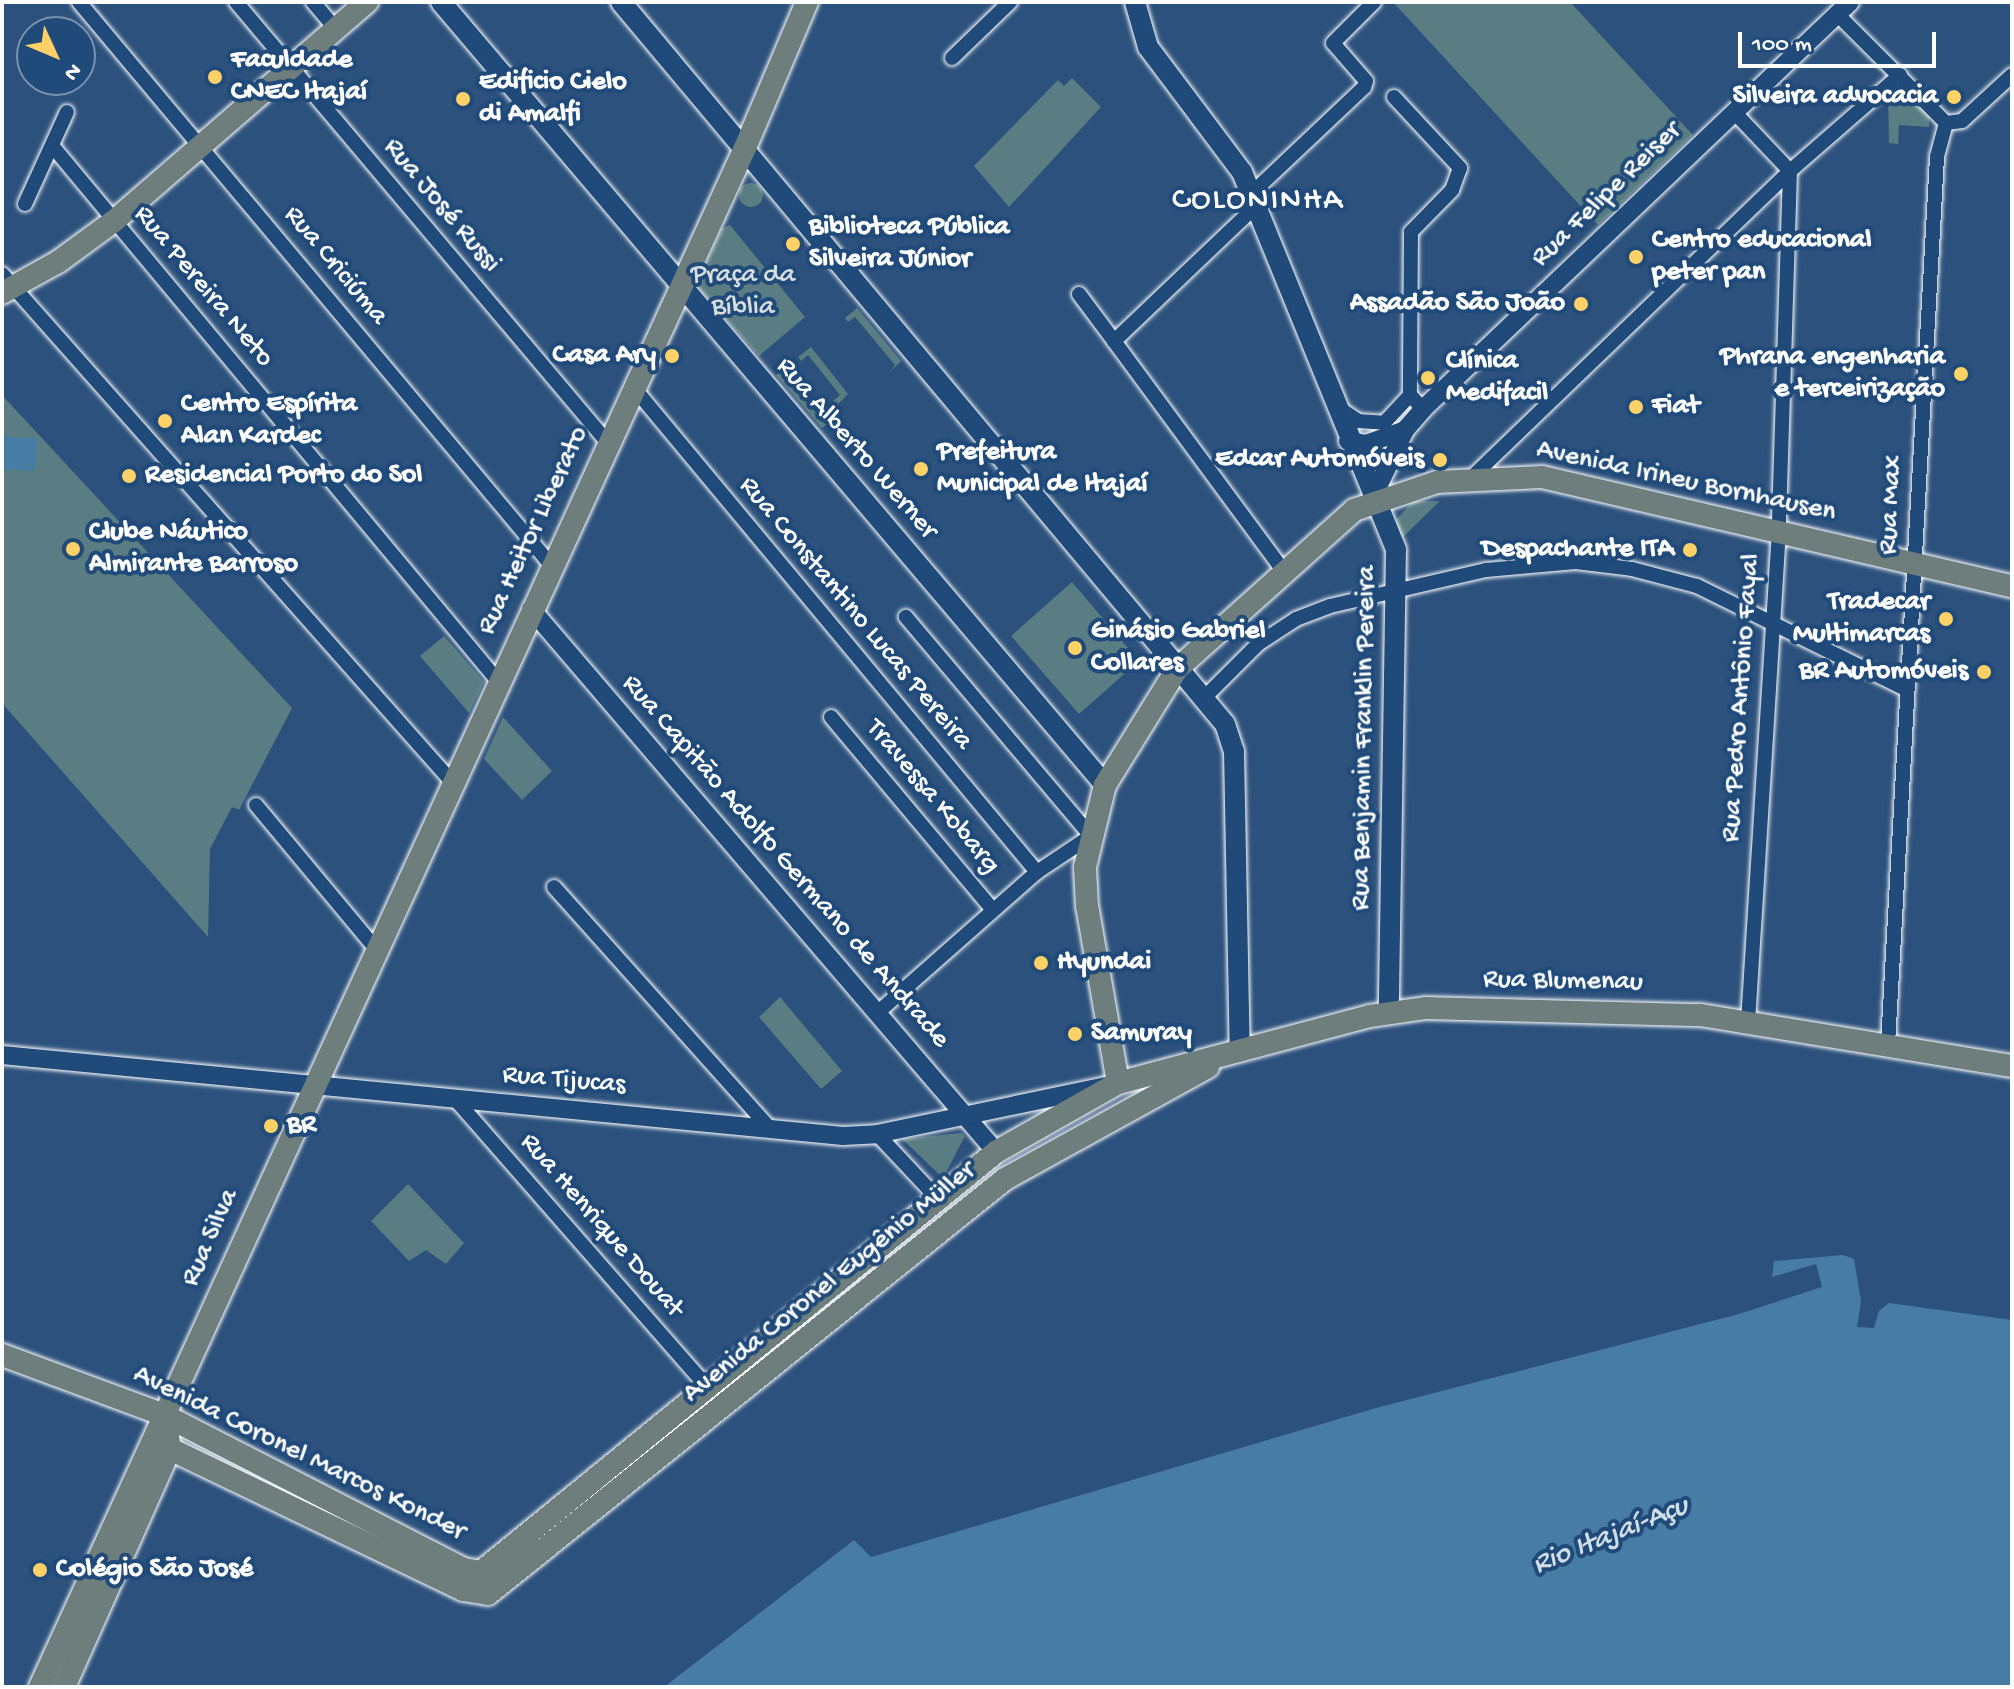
<!DOCTYPE html>
<meta charset="utf-8">
<style>
body{margin:0}
#map{position:relative;width:2014px;height:1689px;overflow:hidden;background:#2c517c;font-family:"Gochi Hand",sans-serif}
div>[style]{position:absolute}
.green>*{inset:0;background:#597d82}
.round{border-radius:50%}
.water>*{inset:0;background:#477da4}
.roads{filter:drop-shadow(0 0 2px #fff) drop-shadow(0 0 2px #fff)}
.minor>*{height:14px;margin:-7px;padding:0 7px;transform-origin:7px;border-radius:7px;background:#1f4a7a}
.tertiary>*{height:18px;margin:-9px;padding:0 9px;transform-origin:9px;border-radius:9px;background:#1f4a7a}
.secondary>*{height:20px;margin:-10px;padding:0 10px;transform-origin:10px;border-radius:10px;background:#1f4a7a}
.primary>*{height:22px;margin:-11px;padding:0 11px;transform-origin:11px;border-radius:11px;background:#6d7e7c}
.dots>*{width:22px;height:22px;translate:-50% -50%;box-sizing:border-box;border:4px solid #1f4a7a;border-radius:50%}
span{translate:-50% -50%;white-space:nowrap;text-align:center;line-height:1.15;-webkit-text-stroke:8px #1f4a7a;paint-order:stroke}
.poi-label{font-size:28px;color:#fff;font-weight:700}
.left{translate:0 -50%;text-align:left}
.right{translate:-100% -50%;text-align:right}
.street-label{font-size:28px;color:#fff}
.park-label{font-size:28px;color:#d6dee0}
.water-label{font-size:30px;color:#d1dee8;font-style:italic}
.quarter-label{font-size:32px;color:#fff;letter-spacing:2px}
.frame{position:absolute;inset:0;border:4px solid #fff;pointer-events:none}
.north{position:absolute;left:16px;top:16px;width:80px;height:80px;box-sizing:border-box;background:#1f4a7a;border:2px solid #7992af;border-radius:50%;rotate:134deg;font-size:22px;font-weight:700;line-height:32px;text-align:center;color:#fff}
.north::after{content:'';display:block;margin:auto;width:28px;height:36px;background:#ffd166;clip-path:polygon(50% 0,100% 100%,50% 72%,0 100%)}
.scale{position:absolute;left:1738px;top:32px;width:198px;height:36px;box-sizing:border-box;border:4px solid #fff;border-top:0;padding-left:10px;font-size:24px;line-height:28px;white-space:nowrap;color:#fff;-webkit-text-stroke:6px #1f4a7a;paint-order:stroke}
</style>
<div id="map">
<div class="green">
<i style="clip-path:polygon(1393px 2px,1570px 2px,1693px 135px,1598px 225px)"></i>
<i style="clip-path:polygon(1072px 78px,1101px 107px,1009px 207px,974px 166px,1058px 80px,1064px 86px)"></i>
<i style="clip-path:polygon(1901px 88px,1929px 114px,1929px 127px,1899px 125px,1898px 144px,1889px 143px,1888px 97px)"></i>
<i class="round" style="left:739px;top:183px;width:24px;height:24px"></i>
<i style="clip-path:polygon(730px 225px,805px 317px,759px 356px,696px 286px,722px 228px)"></i>
<i style="clip-path:polygon(857px 308px,901px 361px,890px 372px,895px 365px,855px 317px,848px 322px,845px 318px)"></i>
<i style="clip-path:polygon(811px 347px,848px 394px,837px 405px,833px 401px,840px 395px,808px 355px,801px 361px,798px 357px)"></i>
<i style="clip-path:polygon(788px 366px,791px 369px,784px 376px,823px 421px,831px 415px,834px 419px,822px 428px,776px 375px)"></i>
<i style="clip-path:polygon(2px 395px,292px 708px,239px 810px,232px 807px,210px 849px,208px 937px,2px 703px)"></i>
<i style="clip-path:polygon(1413px 501px,1440px 501px,1401px 539px,1396px 520px)"></i>
<i style="clip-path:polygon(1072px 582px,1139px 661px,1079px 714px,1011px 636px)"></i>
<i style="clip-path:polygon(444px 636px,484px 682px,469px 713px,420px 656px)"></i>
<i style="clip-path:polygon(503px 717px,552px 771px,522px 800px,484px 759px)"></i>
<i style="clip-path:polygon(780px 997px,842px 1071px,821px 1089px,759px 1017px)"></i>
<i style="clip-path:polygon(961px 1133px,965px 1136px,943px 1178px,902px 1139px)"></i>
<i style="clip-path:polygon(408px 1184px,464px 1243px,446px 1264px,426px 1250px,409px 1261px,371px 1221px)"></i>
</div>
<div class="water">
<i style="clip-path:polygon(2px 437px,37px 438px,35px 471px,2px 469px)"></i>
<i style="clip-path:polygon(1843px 1255px,1854px 1259px,1861px 1301px,1857px 1327px,1874px 1328px,1879px 1311px,1889px 1303px,2012px 1320px,2012px 1687px,664px 1687px,854px 1540px,871px 1557px,1376px 1408px,1739px 1314px,1822px 1287px,1816px 1264px,1772px 1277px,1774px 1261px)"></i>
</div>
<div class="roads">
<div class="minor">
<i style="left:79px;top:2px;width:735px;rotate:50.02deg"></i>
<i style="left:236px;top:2px;width:577px;rotate:49.85deg"></i>
<i style="left:313px;top:2px;width:35px;rotate:50deg"></i>
<i style="left:1837px;top:14px;width:154px;rotate:45deg"></i>
<i style="left:1946px;top:123px;width:35px;rotate:105deg"></i>
<i style="left:1937px;top:157px;width:889px;rotate:93.16deg"></i>
<i style="left:952px;top:58px;width:81px;rotate:-44deg"></i>
<i style="left:1394px;top:97px;width:97px;rotate:47.1deg"></i>
<i style="left:1460px;top:168px;width:23px;rotate:110deg"></i>
<i style="left:1452px;top:190px;width:59px;rotate:134.3deg"></i>
<i style="left:1411px;top:232px;width:163px;rotate:90.4deg"></i>
<i style="left:1410px;top:395px;width:19px;rotate:47deg"></i>
<i style="left:1735px;top:113px;width:80px;rotate:46.5deg"></i>
<i style="left:1790px;top:171px;width:359px;rotate:91.8deg"></i>
<i style="left:1779px;top:530px;width:492px;rotate:93.6deg"></i>
<i style="left:1946px;top:123px;width:16px;rotate:-7deg"></i>
<i style="left:1962px;top:121px;width:68px;rotate:-42.6deg"></i>
<i style="left:54px;top:148px;width:694px;rotate:50.21deg"></i>
<i style="left:1251px;top:194px;width:156px;rotate:-43.4deg"></i>
<i style="left:1364px;top:87px;width:6px;rotate:-72deg"></i>
<i style="left:1366px;top:81px;width:50px;rotate:-131deg"></i>
<i style="left:1333px;top:43px;width:58px;rotate:-45deg"></i>
<i style="left:25px;top:204px;width:101px;rotate:-65.5deg"></i>
<i style="left:1256px;top:206px;width:196px;rotate:136.4deg"></i>
<i style="left:1114px;top:341px;width:287px;rotate:53.6deg"></i>
<i style="left:2px;top:274px;width:679px;rotate:48.46deg"></i>
<i style="left:1079px;top:294px;width:59px;rotate:53.3deg"></i>
<i style="left:634px;top:388px;width:630px;rotate:50.22deg"></i>
<i style="left:1339px;top:408px;width:23px;rotate:34deg"></i>
<i style="left:1358px;top:421px;width:26px;rotate:4deg"></i>
<i style="left:1384px;top:423px;width:38px;rotate:-47deg"></i>
<i style="left:1470px;top:479px;width:444px;rotate:-43.9deg"></i>
<i style="left:1790px;top:171px;width:146px;rotate:-41.1deg"></i>
<i style="left:1205px;top:697px;width:75px;rotate:-45deg"></i>
<i style="left:1258px;top:644px;width:45px;rotate:-33.3deg"></i>
<i style="left:1296px;top:619px;width:36px;rotate:-21deg"></i>
<i style="left:1330px;top:606px;width:160px;rotate:-13deg"></i>
<i style="left:1486px;top:570px;width:90px;rotate:-5.1deg"></i>
<i style="left:1576px;top:562px;width:56px;rotate:7.1deg"></i>
<i style="left:1632px;top:569px;width:67px;rotate:14.7deg"></i>
<i style="left:1697px;top:586px;width:234px;rotate:26.3deg"></i>
<i style="left:831px;top:717px;width:252px;rotate:50deg"></i>
<i style="left:256px;top:805px;width:187px;rotate:50.2deg"></i>
<i style="left:554px;top:887px;width:324px;rotate:48.2deg"></i>
<i style="left:877px;top:1013px;width:213px;rotate:-41.4deg"></i>
<i style="left:1037px;top:872px;width:65px;rotate:-33.7deg"></i>
<i style="left:1091px;top:836px;width:287px;rotate:-130.2deg"></i>
<i style="left:455px;top:1099px;width:384px;rotate:48.8deg"></i>
<i style="left:877px;top:1134px;width:89px;rotate:46.8deg"></i>
</div>
<div class="tertiary">
<i style="left:1348px;top:441px;width:18px;rotate:9deg"></i>
<i style="left:1366px;top:444px;width:41px;rotate:-19.7deg"></i>
<i style="left:1371px;top:501px;width:79px;rotate:-64.4deg"></i>
<i style="left:1405px;top:430px;width:28px;rotate:-49deg"></i>
<i style="left:1423px;top:409px;width:590px;rotate:-43.63deg"></i>
<i style="left:531px;top:609px;width:715px;rotate:49.42deg"></i>
<i style="left:2px;top:1055px;width:845px;rotate:5.5deg"></i>
<i style="left:843px;top:1136px;width:34px;rotate:-3deg"></i>
<i style="left:877px;top:1134px;width:234px;rotate:-11.8deg"></i>
</div>
<div class="secondary">
<i style="left:441px;top:2px;width:1027px;rotate:49.7deg"></i>
<i style="left:621px;top:2px;width:941px;rotate:50.09deg"></i>
<i style="left:1225px;top:724px;width:28px;rotate:72deg"></i>
<i style="left:1234px;top:751px;width:299px;rotate:88.9deg"></i>
<i style="left:1135px;top:2px;width:47px;rotate:73.9deg"></i>
<i style="left:1148px;top:47px;width:156px;rotate:53.1deg"></i>
<i style="left:1242px;top:172px;width:408px;rotate:67.8deg"></i>
<i style="left:1396px;top:550px;width:461px;rotate:90.9deg"></i>
</div>
<div class="primary">
<i style="left:2px;top:293px;width:64px;rotate:-29deg"></i>
<i style="left:58px;top:262px;width:69px;rotate:-36.2deg"></i>
<i style="left:114px;top:221px;width:335px;rotate:-40.9deg"></i>
<i style="left:1118px;top:1083px;width:180px;rotate:-99.9deg"></i>
<i style="left:1087px;top:906px;width:39px;rotate:-93deg"></i>
<i style="left:1085px;top:867px;width:84px;rotate:-76.3deg"></i>
<i style="left:1105px;top:785px;width:137px;rotate:-58.2deg"></i>
<i style="left:1177px;top:669px;width:238px;rotate:-41.9deg"></i>
<i style="left:1354px;top:510px;width:88px;rotate:-18.6deg"></i>
<i style="left:1437px;top:482px;width:105px;rotate:-2.7deg"></i>
<i style="left:1542px;top:477px;width:482px;rotate:13.1deg"></i>
<i style="left:2px;top:1355px;width:173px;rotate:20.3deg"></i>
<i style="left:164px;top:1415px;width:337px;rotate:27.2deg"></i>
<i style="left:464px;top:1569px;width:17px;rotate:10deg"></i>
<i style="left:481px;top:1572px;width:665px;rotate:-39.2deg"></i>
<i style="left:996px;top:1152px;width:140px;rotate:-29.5deg"></i>
<i style="left:1118px;top:1083px;width:261px;rotate:-14.9deg"></i>
<i style="left:1370px;top:1016px;width:57px;rotate:-8.1deg"></i>
<i style="left:1426px;top:1008px;width:274px;rotate:1.5deg"></i>
<i style="left:1700px;top:1015px;width:316px;rotate:9.3deg"></i>
<i style="left:170px;top:1449px;width:325px;rotate:25.7deg"></i>
<i style="left:463px;top:1590px;width:25px;rotate:9deg"></i>
<i style="left:488px;top:1594px;width:663px;rotate:-38.75deg"></i>
<i style="left:1005px;top:1179px;width:232px;rotate:-28.9deg"></i>
<i style="left:40px;top:1687px;width:1693px;rotate:-65.39deg"></i>
<i style="left:745px;top:148px;width:159px;rotate:-67deg"></i>
<i style="left:64px;top:1687px;width:261px;rotate:-66deg"></i>
<i style="left:170px;top:1449px;width:13px;rotate:-99deg"></i>
</div>
</div>
<div class="dots">
<i style="left:215px;top:77px;background:#ffd166"></i>
<i style="left:1954px;top:97px;background:#ffd166"></i>
<i style="left:463px;top:99px;background:#ffd166"></i>
<i style="left:793px;top:244px;background:#ffd166"></i>
<i style="left:1636px;top:257px;background:#ffd166"></i>
<i style="left:1581px;top:304px;background:#ffd166"></i>
<i style="left:672px;top:356px;background:#ffd166"></i>
<i style="left:1961px;top:374px;background:#ffd166"></i>
<i style="left:1428px;top:378px;background:#ffd166"></i>
<i style="left:1636px;top:407px;background:#ffd166"></i>
<i style="left:165px;top:421px;background:#ffd166"></i>
<i style="left:1440px;top:460px;background:#ffd166"></i>
<i style="left:921px;top:469px;background:#ffd166"></i>
<i style="left:129px;top:476px;background:#ffd166"></i>
<i style="left:73px;top:549px;background:#ffd166"></i>
<i style="left:1690px;top:550px;background:#ffd166"></i>
<i style="left:1946px;top:619px;background:#ffd166"></i>
<i style="left:1075px;top:648px;background:#ffd166"></i>
<i style="left:1984px;top:672px;background:#ffd166"></i>
<i style="left:1041px;top:963px;background:#ffd166"></i>
<i style="left:1075px;top:1034px;background:#ffd166"></i>
<i style="left:271px;top:1126px;background:#ffd166"></i>
<i style="left:40px;top:1570px;background:#ffd166"></i>
</div>
<div class="poi-label">
<span class="left" style="left:231px;top:77px">Faculdade<br>CNEC Itajaí</span>
<span class="left" style="left:479px;top:99px">Edificio Cielo<br>di Amalfi</span>
<span class="right" style="left:1938px;top:97px">Silveira advocacia</span>
<span class="left" style="left:809px;top:244px">Biblioteca Pública<br>Silveira Júnior</span>
<span class="left" style="left:1652px;top:257px">Centro educacional<br>peter pan</span>
<span class="right" style="left:1565px;top:304px">Assadão São João</span>
<span class="right" style="left:656px;top:356px">Casa Ary</span>
<span class="right" style="left:1945px;top:374px">Phrana engenharia<br>e terceirização</span>
<span class="left" style="left:1446px;top:378px">Clínica<br>Medifacil</span>
<span class="left" style="left:181px;top:421px">Centro Espírita<br>Alan Kardec</span>
<span class="left" style="left:1652px;top:407px">Fiat</span>
<span class="left" style="left:937px;top:469px">Prefeitura<br>Municipal de Itajaí</span>
<span class="right" style="left:1424px;top:460px">Edcar Automóveis</span>
<span class="left" style="left:145px;top:476px">Residencial Porto do Sol</span>
<span class="left" style="left:89px;top:549px">Clube Náutico<br>Almirante Barroso</span>
<span class="right" style="left:1674px;top:550px">Despachante ITA</span>
<span class="right" style="left:1930px;top:619px">Tradecar<br>Multimarcas</span>
<span class="left" style="left:1091px;top:648px">Ginásio Gabriel<br>Collares</span>
<span class="right" style="left:1968px;top:672px">BR Automóveis</span>
<span class="left" style="left:1057px;top:963px">Hyundai</span>
<span class="left" style="left:1091px;top:1034px">Samuray</span>
<span class="left" style="left:287px;top:1126px">BR</span>
<span class="left" style="left:56px;top:1570px">Colégio São José</span>
</div>
<div class="street-label">
<span style="left:1607px;top:195px;rotate:-44deg">Rua Felipe Reiser</span>
<span style="left:441px;top:206px;rotate:50deg">Rua José Russi</span>
<span style="left:335px;top:266px;rotate:50deg">Rua Criciúma</span>
<span style="left:203px;top:287px;rotate:50deg">Rua Pereira Neto</span>
<span style="left:856px;top:449px;rotate:49deg">Rua Alberto Werner</span>
<span style="left:1686px;top:482px;rotate:12deg">Avenida Irineu Bornhausen</span>
<span style="left:1892px;top:505px;rotate:-87deg">Rua Max</span>
<span style="left:534px;top:531px;rotate:-65deg">Rua Heitor Liberato</span>
<span style="left:855px;top:614px;rotate:50deg">Rua Constantino Lucas Pereira</span>
<span style="left:1742px;top:698px;rotate:-86deg">Rua Pedro Antônio Fayal</span>
<span style="left:1365px;top:738px;rotate:-89deg">Rua Benjamin Franklin Pereira</span>
<span style="left:932px;top:797px;rotate:50deg">Travessa Kobarg</span>
<span style="left:785px;top:862px;rotate:49deg">Rua Capitão Adolfo Germano de Andrade</span>
<span style="left:1563px;top:982px;rotate:1deg">Rua Blumenau</span>
<span style="left:564px;top:1081px;rotate:5deg">Rua Tijucas</span>
<span style="left:601px;top:1226px;rotate:49deg">Rua Henrique Douat</span>
<span style="left:211px;top:1238px;rotate:-66deg">Rua Silva</span>
<span style="left:830px;top:1283px;rotate:-39deg">Avenida Coronel Eugênio Müller</span>
<span style="left:299px;top:1454px;rotate:26deg">Avenida Coronel Marcos Konder</span>
</div>
<div class="park-label">
<span style="left:743px;top:292px">Praça da<br>Bíblia</span>
</div>
<div class="water-label">
<span style="left:1611px;top:1537px;rotate:-22deg">Rio Itajaí-Açu</span>
</div>
<div class="quarter-label">
<span style="left:1258px;top:201px">COLONINHA</span>
</div>
<div class="frame"></div>
<div class="north">N</div>
<div class="scale">100 m</div>
</div>
